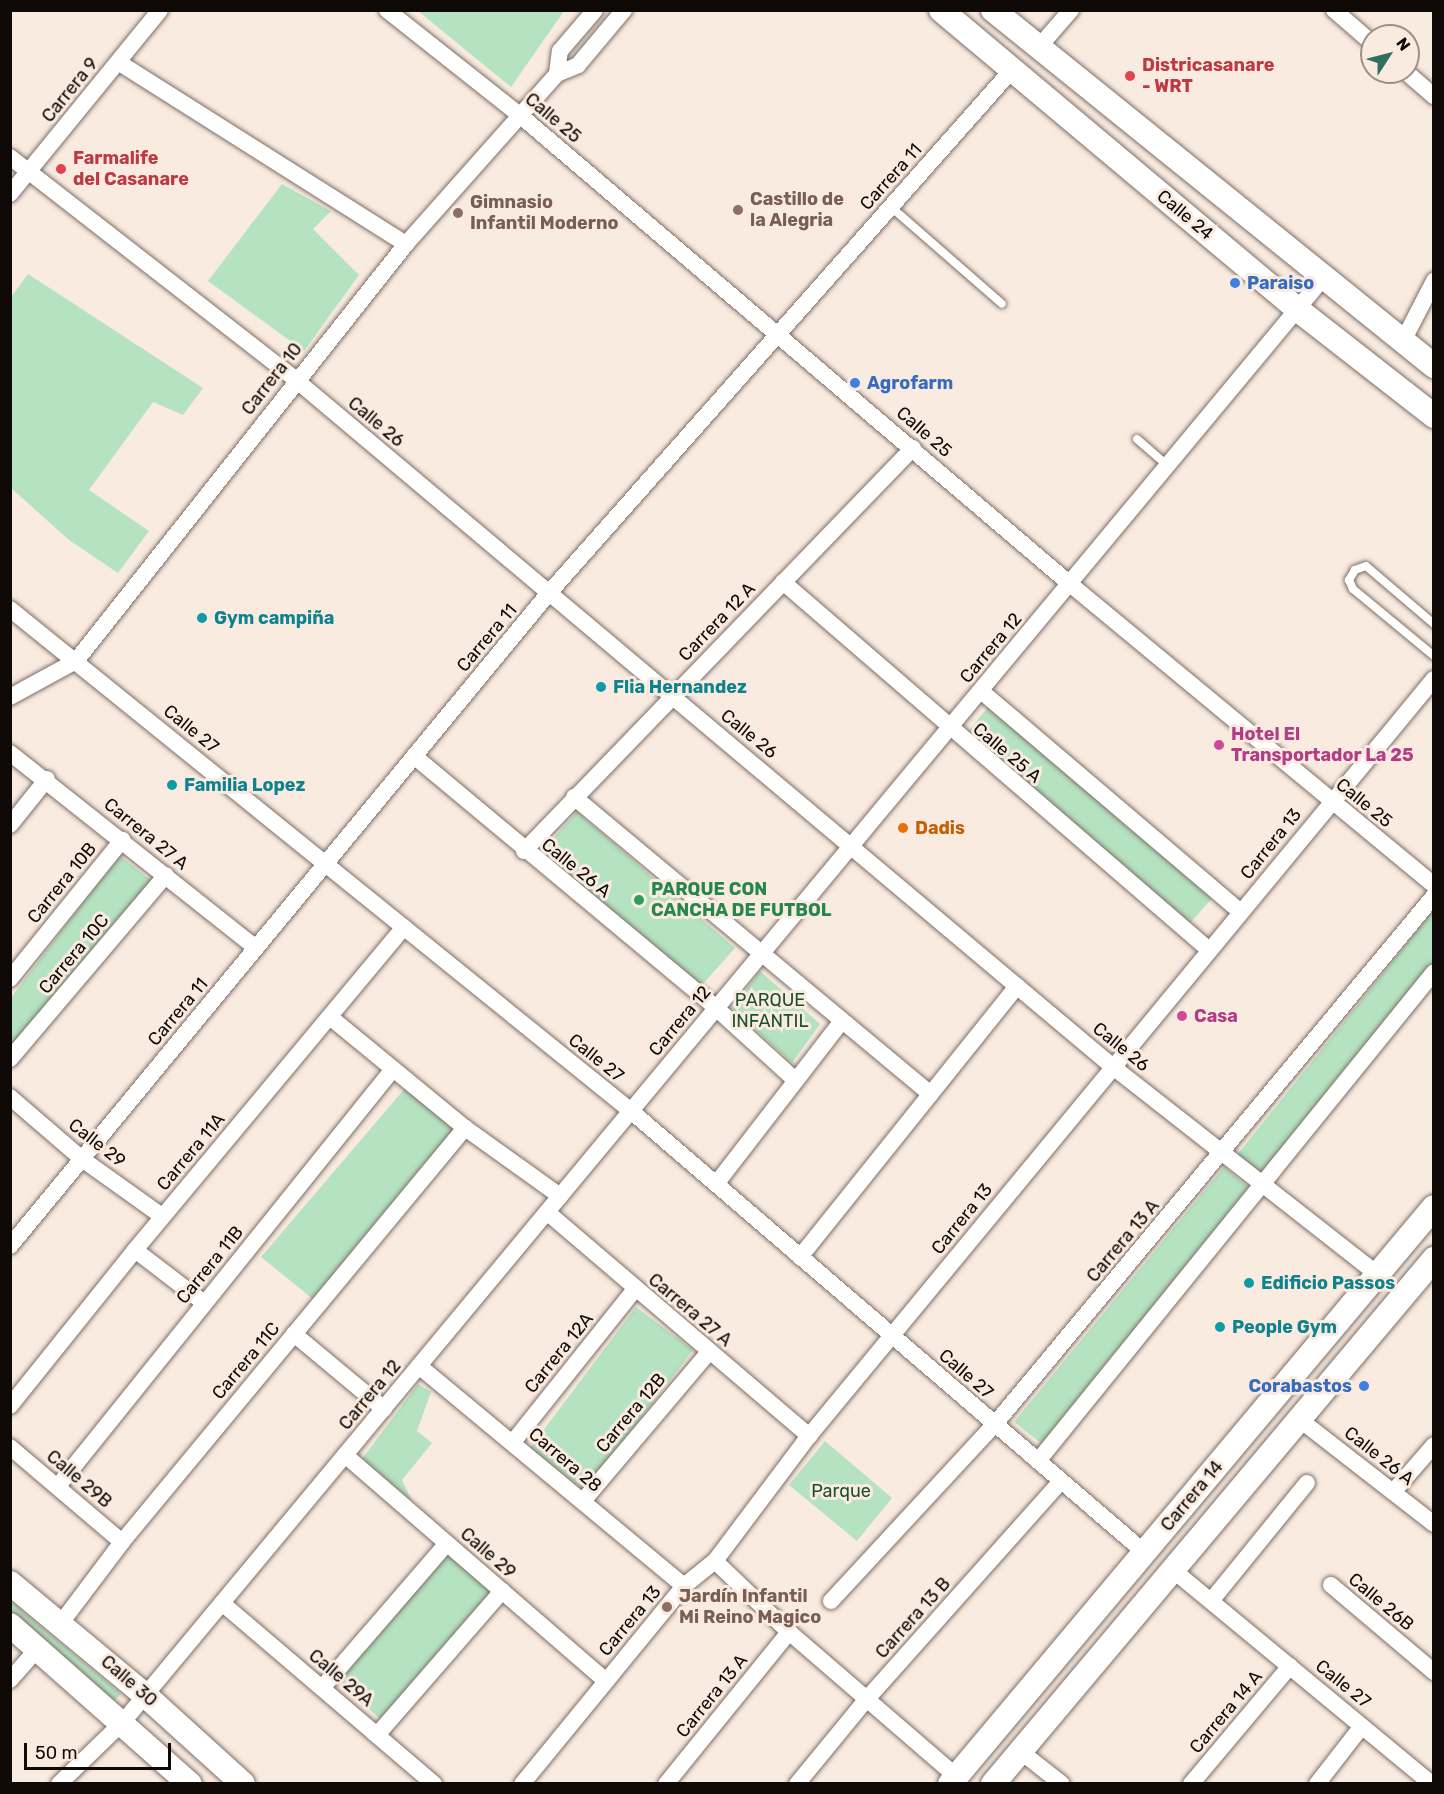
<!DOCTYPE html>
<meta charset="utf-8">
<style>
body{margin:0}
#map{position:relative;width:1444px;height:1794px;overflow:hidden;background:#faebe0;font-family:Rubik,sans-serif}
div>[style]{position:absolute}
.green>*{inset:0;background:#b5e2c0}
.roads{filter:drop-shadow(0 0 2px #7c6f66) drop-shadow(0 0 2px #7c6f66)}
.lane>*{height:8px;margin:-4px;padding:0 4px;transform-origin:4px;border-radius:4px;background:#fff}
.street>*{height:16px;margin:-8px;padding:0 8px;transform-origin:8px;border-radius:8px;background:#fff}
.secondary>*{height:24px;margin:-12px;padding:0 12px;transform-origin:12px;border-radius:12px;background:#fff}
.dots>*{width:16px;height:16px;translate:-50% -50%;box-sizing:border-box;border:3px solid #faebe0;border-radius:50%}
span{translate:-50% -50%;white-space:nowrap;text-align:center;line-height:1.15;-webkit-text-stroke:6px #faebe0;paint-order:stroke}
.health-label{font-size:18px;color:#be3a42;font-weight:700}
.left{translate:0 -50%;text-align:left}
.street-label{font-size:18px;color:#0f0a07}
.education-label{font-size:18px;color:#785e54;font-weight:700}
.shop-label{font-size:18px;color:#366cbe;font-weight:700}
.right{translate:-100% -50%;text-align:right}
.culture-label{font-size:18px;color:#0d838f;font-weight:700}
.hotel-label{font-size:18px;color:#b23c85;font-weight:700}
.food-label{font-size:18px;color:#c56008;font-weight:700}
.leisure-label{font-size:18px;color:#27864d;font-weight:700}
.park-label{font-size:18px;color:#19502d}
.frame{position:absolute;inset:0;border:12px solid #0f0a07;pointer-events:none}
.north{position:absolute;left:1360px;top:24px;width:60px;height:60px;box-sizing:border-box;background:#faebe0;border:2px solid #9c9189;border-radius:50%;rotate:54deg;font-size:16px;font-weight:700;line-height:24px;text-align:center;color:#0f0a07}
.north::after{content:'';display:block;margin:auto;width:21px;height:27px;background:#2f705e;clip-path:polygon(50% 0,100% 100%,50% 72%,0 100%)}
.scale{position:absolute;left:24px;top:1743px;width:147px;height:27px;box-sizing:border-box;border:3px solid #0f0a07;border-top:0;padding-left:8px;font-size:18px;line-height:21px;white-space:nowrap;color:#0f0a07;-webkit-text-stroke:4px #faebe0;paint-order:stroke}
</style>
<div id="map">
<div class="green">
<i style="clip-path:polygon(418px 11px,564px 11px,511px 87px)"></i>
<i style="clip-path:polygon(282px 184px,331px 211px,313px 229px,359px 275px,304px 351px,208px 281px)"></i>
<i style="clip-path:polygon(28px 274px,203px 388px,183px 415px,153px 402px,89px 490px,149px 531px,118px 573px,69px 540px,11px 488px,11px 297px)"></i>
<i style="clip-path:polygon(989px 706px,1213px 897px,1190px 923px,967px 733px)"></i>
<i style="clip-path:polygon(577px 812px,735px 948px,702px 985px,541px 852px)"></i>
<i style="clip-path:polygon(119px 855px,152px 881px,11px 1052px,10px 999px)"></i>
<i style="clip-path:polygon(1433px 911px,1433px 965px,1265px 1177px,1237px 1155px)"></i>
<i style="clip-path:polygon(760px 971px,820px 1024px,792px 1063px,732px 1008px)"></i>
<i style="clip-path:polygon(407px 1086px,457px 1125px,313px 1299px,261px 1257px)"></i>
<i style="clip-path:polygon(1224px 1167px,1251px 1189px,1042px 1444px,1014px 1422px)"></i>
<i style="clip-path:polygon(636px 1307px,693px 1350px,585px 1491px,530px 1448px)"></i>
<i style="clip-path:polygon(418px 1384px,431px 1392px,417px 1431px,432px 1443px,402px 1480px,412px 1501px,362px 1459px)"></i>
<i style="clip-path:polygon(825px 1441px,892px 1498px,857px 1541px,789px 1485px)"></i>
<i style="clip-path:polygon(447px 1549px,497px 1590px,384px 1722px,334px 1679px)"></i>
<i style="clip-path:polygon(10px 1601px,121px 1694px,114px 1701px,11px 1614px)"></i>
</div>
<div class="roads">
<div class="lane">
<i style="left:891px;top:207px;width:147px;rotate:41.1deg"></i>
<i style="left:1137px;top:439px;width:41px;rotate:41.1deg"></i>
<i style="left:1434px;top:624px;width:89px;rotate:-139.5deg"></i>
<i style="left:1366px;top:566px;width:12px;rotate:160deg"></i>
<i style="left:1355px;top:570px;width:12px;rotate:121deg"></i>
<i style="left:1349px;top:580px;width:10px;rotate:66deg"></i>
<i style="left:1353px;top:589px;width:105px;rotate:39.6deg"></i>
</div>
<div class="street">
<i style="left:387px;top:10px;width:172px;rotate:38.4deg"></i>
<i style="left:522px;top:117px;width:720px;rotate:40.44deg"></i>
<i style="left:1070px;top:584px;width:472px;rotate:39.6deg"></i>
<i style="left:1334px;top:10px;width:50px;rotate:41deg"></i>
<i style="left:1038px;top:48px;width:50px;rotate:-49deg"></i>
<i style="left:118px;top:62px;width:341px;rotate:32.3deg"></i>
<i style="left:1406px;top:72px;width:37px;rotate:41deg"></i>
<i style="left:557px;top:74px;width:23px;rotate:-83deg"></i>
<i style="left:560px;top:51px;width:54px;rotate:-49.5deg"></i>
<i style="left:10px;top:157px;width:363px;rotate:37.9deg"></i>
<i style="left:296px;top:380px;width:1067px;rotate:40.06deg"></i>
<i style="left:1113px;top:1067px;width:335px;rotate:38.1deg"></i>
<i style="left:10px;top:194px;width:237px;rotate:-50.8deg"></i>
<i style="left:1403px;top:341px;width:68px;rotate:-62.7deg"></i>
<i style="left:783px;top:582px;width:563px;rotate:40.82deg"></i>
<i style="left:10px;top:609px;width:799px;rotate:38.95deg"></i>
<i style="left:631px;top:1111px;width:676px;rotate:40.68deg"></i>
<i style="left:981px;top:691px;width:341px;rotate:40.4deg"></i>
<i style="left:10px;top:697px;width:75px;rotate:-28.6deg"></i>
<i style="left:76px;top:661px;width:532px;rotate:-51.64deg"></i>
<i style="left:406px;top:244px;width:227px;rotate:-48.4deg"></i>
<i style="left:557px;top:74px;width:23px;rotate:-23deg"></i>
<i style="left:578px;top:65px;width:72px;rotate:-50.1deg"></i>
<i style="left:10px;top:753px;width:314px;rotate:38.4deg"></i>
<i style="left:414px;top:756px;width:393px;rotate:39.8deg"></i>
<i style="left:716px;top:1008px;width:107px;rotate:42.3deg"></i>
<i style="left:574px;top:797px;width:464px;rotate:39.8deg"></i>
<i style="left:10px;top:825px;width:59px;rotate:-51.2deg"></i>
<i style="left:524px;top:851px;width:560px;rotate:-46.01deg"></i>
<i style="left:10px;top:979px;width:179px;rotate:-51.1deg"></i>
<i style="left:330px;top:1017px;width:175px;rotate:39.4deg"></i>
<i style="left:465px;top:1128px;width:117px;rotate:35.6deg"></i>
<i style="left:10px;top:1059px;width:241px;rotate:-49.7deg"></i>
<i style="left:10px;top:1097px;width:95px;rotate:40.7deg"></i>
<i style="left:82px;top:1159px;width:98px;rotate:35.5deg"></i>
<i style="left:716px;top:1184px;width:205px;rotate:-52.3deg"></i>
<i style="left:547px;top:1212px;width:345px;rotate:40.5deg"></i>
<i style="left:10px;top:1246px;width:845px;rotate:-50.47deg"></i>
<i style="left:548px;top:594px;width:700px;rotate:-48.48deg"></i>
<i style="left:135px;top:1250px;width:87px;rotate:37.5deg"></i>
<i style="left:800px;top:1257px;width:347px;rotate:-51.3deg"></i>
<i style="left:294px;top:1334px;width:117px;rotate:39.8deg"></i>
<i style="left:419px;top:1366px;width:344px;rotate:39.7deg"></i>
<i style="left:10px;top:1406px;width:200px;rotate:-51.3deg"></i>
<i style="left:135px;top:1250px;width:420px;rotate:-50.2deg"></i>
<i style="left:1299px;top:1419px;width:171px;rotate:37.9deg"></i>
<i style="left:513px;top:1442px;width:196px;rotate:-51.4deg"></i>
<i style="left:10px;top:1447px;width:147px;rotate:40.3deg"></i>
<i style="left:345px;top:1455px;width:345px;rotate:40.9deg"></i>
<i style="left:1038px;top:1461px;width:629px;rotate:-51deg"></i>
<i style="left:58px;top:1486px;width:535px;rotate:-51.22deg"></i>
<i style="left:1393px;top:1492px;width:62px;rotate:-48.9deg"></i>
<i style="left:583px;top:1501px;width:195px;rotate:-49.8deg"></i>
<i style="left:715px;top:1561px;width:103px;rotate:43.8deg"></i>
<i style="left:789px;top:1632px;width:221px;rotate:40.8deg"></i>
<i style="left:1173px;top:1570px;width:336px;rotate:39.6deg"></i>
<i style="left:1331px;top:1585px;width:135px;rotate:40.2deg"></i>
<i style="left:831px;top:1601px;width:241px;rotate:-47.2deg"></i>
<i style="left:995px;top:1424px;width:687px;rotate:-50.26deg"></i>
<i style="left:1211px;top:1601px;width:152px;rotate:-50.9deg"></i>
<i style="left:222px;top:1603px;width:279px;rotate:40.5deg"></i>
<i style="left:61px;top:1623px;width:101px;rotate:-53deg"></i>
<i style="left:122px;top:1542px;width:538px;rotate:-50.36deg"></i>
<i style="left:10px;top:1680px;width:43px;rotate:-48.8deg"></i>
<i style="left:322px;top:1688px;width:191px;rotate:-49.2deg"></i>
<i style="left:377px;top:1735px;width:191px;rotate:-49deg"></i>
<i style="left:1020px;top:1751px;width:53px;rotate:38.2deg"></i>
<i style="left:59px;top:1784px;width:89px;rotate:-44.1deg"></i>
<i style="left:123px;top:1722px;width:1879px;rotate:-50.27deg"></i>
<i style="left:522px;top:1784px;width:256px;rotate:-50.7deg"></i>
<i style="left:684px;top:1586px;width:40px;rotate:-39deg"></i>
<i style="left:715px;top:1561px;width:156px;rotate:-53.1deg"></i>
<i style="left:809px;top:1436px;width:982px;rotate:-50.46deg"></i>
<i style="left:666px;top:1784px;width:196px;rotate:-51deg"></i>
<i style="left:797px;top:1784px;width:109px;rotate:-50.6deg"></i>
<i style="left:866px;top:1700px;width:293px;rotate:-48.3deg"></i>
<i style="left:1191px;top:1784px;width:154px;rotate:-50deg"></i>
<i style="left:1317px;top:1784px;width:73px;rotate:-52.2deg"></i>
</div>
<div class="secondary">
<i style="left:941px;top:10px;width:465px;rotate:40deg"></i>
<i style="left:1297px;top:309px;width:174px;rotate:38deg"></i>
<i style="left:993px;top:10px;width:567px;rotate:38.91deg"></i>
<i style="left:10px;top:1583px;width:175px;rotate:39.7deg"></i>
<i style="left:145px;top:1695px;width:132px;rotate:42.2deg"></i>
<i style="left:10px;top:1625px;width:240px;rotate:41.5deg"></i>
<i style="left:950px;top:1784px;width:753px;rotate:-50.01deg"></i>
<i style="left:993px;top:1784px;width:686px;rotate:-49.97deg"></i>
</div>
</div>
<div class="dots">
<i style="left:1130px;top:76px;background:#e0444e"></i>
<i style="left:61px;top:169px;background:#e0444e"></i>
<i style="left:738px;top:210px;background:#8d6e63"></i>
<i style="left:458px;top:213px;background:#8d6e63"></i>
<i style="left:1235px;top:283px;background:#3f7fe0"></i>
<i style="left:855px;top:383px;background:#3f7fe0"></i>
<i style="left:202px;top:618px;background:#0f9aa8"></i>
<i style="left:601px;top:687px;background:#0f9aa8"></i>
<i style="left:1219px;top:745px;background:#d1479c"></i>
<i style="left:172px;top:785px;background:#0f9aa8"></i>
<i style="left:903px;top:828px;background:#e8710a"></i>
<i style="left:639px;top:900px;background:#2e9e5b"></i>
<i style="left:1182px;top:1016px;background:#d1479c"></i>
<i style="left:1249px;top:1283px;background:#0f9aa8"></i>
<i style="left:1220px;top:1327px;background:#0f9aa8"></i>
<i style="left:1364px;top:1386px;background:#3f7fe0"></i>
<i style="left:667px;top:1607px;background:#8d6e63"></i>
</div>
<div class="health-label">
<span class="left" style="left:1142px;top:76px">Districasanare<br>- WRT</span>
<span class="left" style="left:73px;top:169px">Farmalife<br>del Casanare</span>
</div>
<div class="street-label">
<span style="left:70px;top:90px;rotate:-51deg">Carrera 9</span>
<span style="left:553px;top:118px;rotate:40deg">Calle 25</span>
<span style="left:891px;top:177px;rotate:-48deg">Carrera 11</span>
<span style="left:1185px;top:215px;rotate:40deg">Calle 24</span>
<span style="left:272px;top:379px;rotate:-52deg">Carrera 10</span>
<span style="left:376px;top:422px;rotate:40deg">Calle 26</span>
<span style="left:924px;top:432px;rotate:41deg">Calle 25</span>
<span style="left:717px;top:622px;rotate:-46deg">Carrera 12 A</span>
<span style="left:487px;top:638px;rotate:-50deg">Carrera 11</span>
<span style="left:991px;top:648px;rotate:-50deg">Carrera 12</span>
<span style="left:191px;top:729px;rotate:39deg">Calle 27</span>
<span style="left:749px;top:734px;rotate:39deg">Calle 26</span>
<span style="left:1007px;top:753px;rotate:40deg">Calle 25 A</span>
<span style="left:1364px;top:803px;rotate:39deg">Calle 25</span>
<span style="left:146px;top:834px;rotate:39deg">Carrera 27 A</span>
<span style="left:1271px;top:844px;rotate:-51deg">Carrera 13</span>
<span style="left:576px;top:868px;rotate:39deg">Calle 26 A</span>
<span style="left:62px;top:883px;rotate:-51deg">Carrera 10B</span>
<span style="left:74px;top:954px;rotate:-50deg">Carrera 10C</span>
<span style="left:178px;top:1012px;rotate:-50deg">Carrera 11</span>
<span style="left:680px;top:1021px;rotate:-50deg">Carrera 12</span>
<span style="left:1121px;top:1047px;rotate:39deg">Calle 26</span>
<span style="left:596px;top:1058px;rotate:39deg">Calle 27</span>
<span style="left:97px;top:1143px;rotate:38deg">Calle 29</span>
<span style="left:191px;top:1152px;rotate:-50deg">Carrera 11A</span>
<span style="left:962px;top:1219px;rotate:-51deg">Carrera 13</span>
<span style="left:1123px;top:1241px;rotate:-50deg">Carrera 13 A</span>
<span style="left:210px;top:1265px;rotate:-51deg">Carrera 11B</span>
<span style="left:690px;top:1310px;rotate:40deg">Carrera 27 A</span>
<span style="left:559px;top:1353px;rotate:-51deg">Carrera 12A</span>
<span style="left:246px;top:1361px;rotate:-50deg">Carrera 11C</span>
<span style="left:966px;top:1374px;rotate:41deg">Calle 27</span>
<span style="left:370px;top:1395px;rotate:-50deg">Carrera 12</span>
<span style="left:631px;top:1413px;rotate:-50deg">Carrera 12B</span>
<span style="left:1379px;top:1456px;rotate:38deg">Calle 26 A</span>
<span style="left:565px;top:1460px;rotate:40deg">Carrera 28</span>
<span style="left:79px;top:1479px;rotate:40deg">Calle 29B</span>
<span style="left:1192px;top:1496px;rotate:-50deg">Carrera 14</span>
<span style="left:488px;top:1553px;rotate:41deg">Calle 29</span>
<span style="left:1381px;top:1602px;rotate:40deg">Calle 26B</span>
<span style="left:913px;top:1618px;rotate:-48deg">Carrera 13 B</span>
<span style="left:630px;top:1621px;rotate:-50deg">Carrera 13</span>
<span style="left:341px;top:1678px;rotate:40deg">Calle 29A</span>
<span style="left:129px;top:1681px;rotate:41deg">Calle 30</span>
<span style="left:1343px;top:1684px;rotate:39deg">Calle 27</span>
<span style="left:712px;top:1696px;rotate:-51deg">Carrera 13 A</span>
<span style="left:1226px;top:1712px;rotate:-50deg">Carrera 14 A</span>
</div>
<div class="education-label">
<span class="left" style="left:750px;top:210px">Castillo de<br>la Alegria</span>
<span class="left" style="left:470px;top:213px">Gimnasio<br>Infantil Moderno</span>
<span class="left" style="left:679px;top:1607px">Jardín Infantil<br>Mi Reino Magico</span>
</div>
<div class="shop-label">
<span class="left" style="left:1247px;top:283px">Paraiso</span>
<span class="left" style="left:867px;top:383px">Agrofarm</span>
<span class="right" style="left:1352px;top:1386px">Corabastos</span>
</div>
<div class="culture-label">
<span class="left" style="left:214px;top:618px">Gym campiña</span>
<span class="left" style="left:613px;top:687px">Flia Hernandez</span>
<span class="left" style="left:184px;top:785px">Familia Lopez</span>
<span class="left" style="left:1261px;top:1283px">Edificio Passos</span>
<span class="left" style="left:1232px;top:1327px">People Gym</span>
</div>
<div class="hotel-label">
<span class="left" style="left:1231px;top:745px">Hotel El<br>Transportador La 25</span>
<span class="left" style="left:1194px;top:1016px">Casa</span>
</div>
<div class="food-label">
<span class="left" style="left:915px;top:828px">Dadis</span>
</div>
<div class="leisure-label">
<span class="left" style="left:651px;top:900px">PARQUE CON<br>CANCHA DE FUTBOL</span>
</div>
<div class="park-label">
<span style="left:770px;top:1011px">PARQUE<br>INFANTIL</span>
<span style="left:841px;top:1491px">Parque</span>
</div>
<div class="frame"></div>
<div class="north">N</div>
<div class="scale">50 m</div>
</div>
